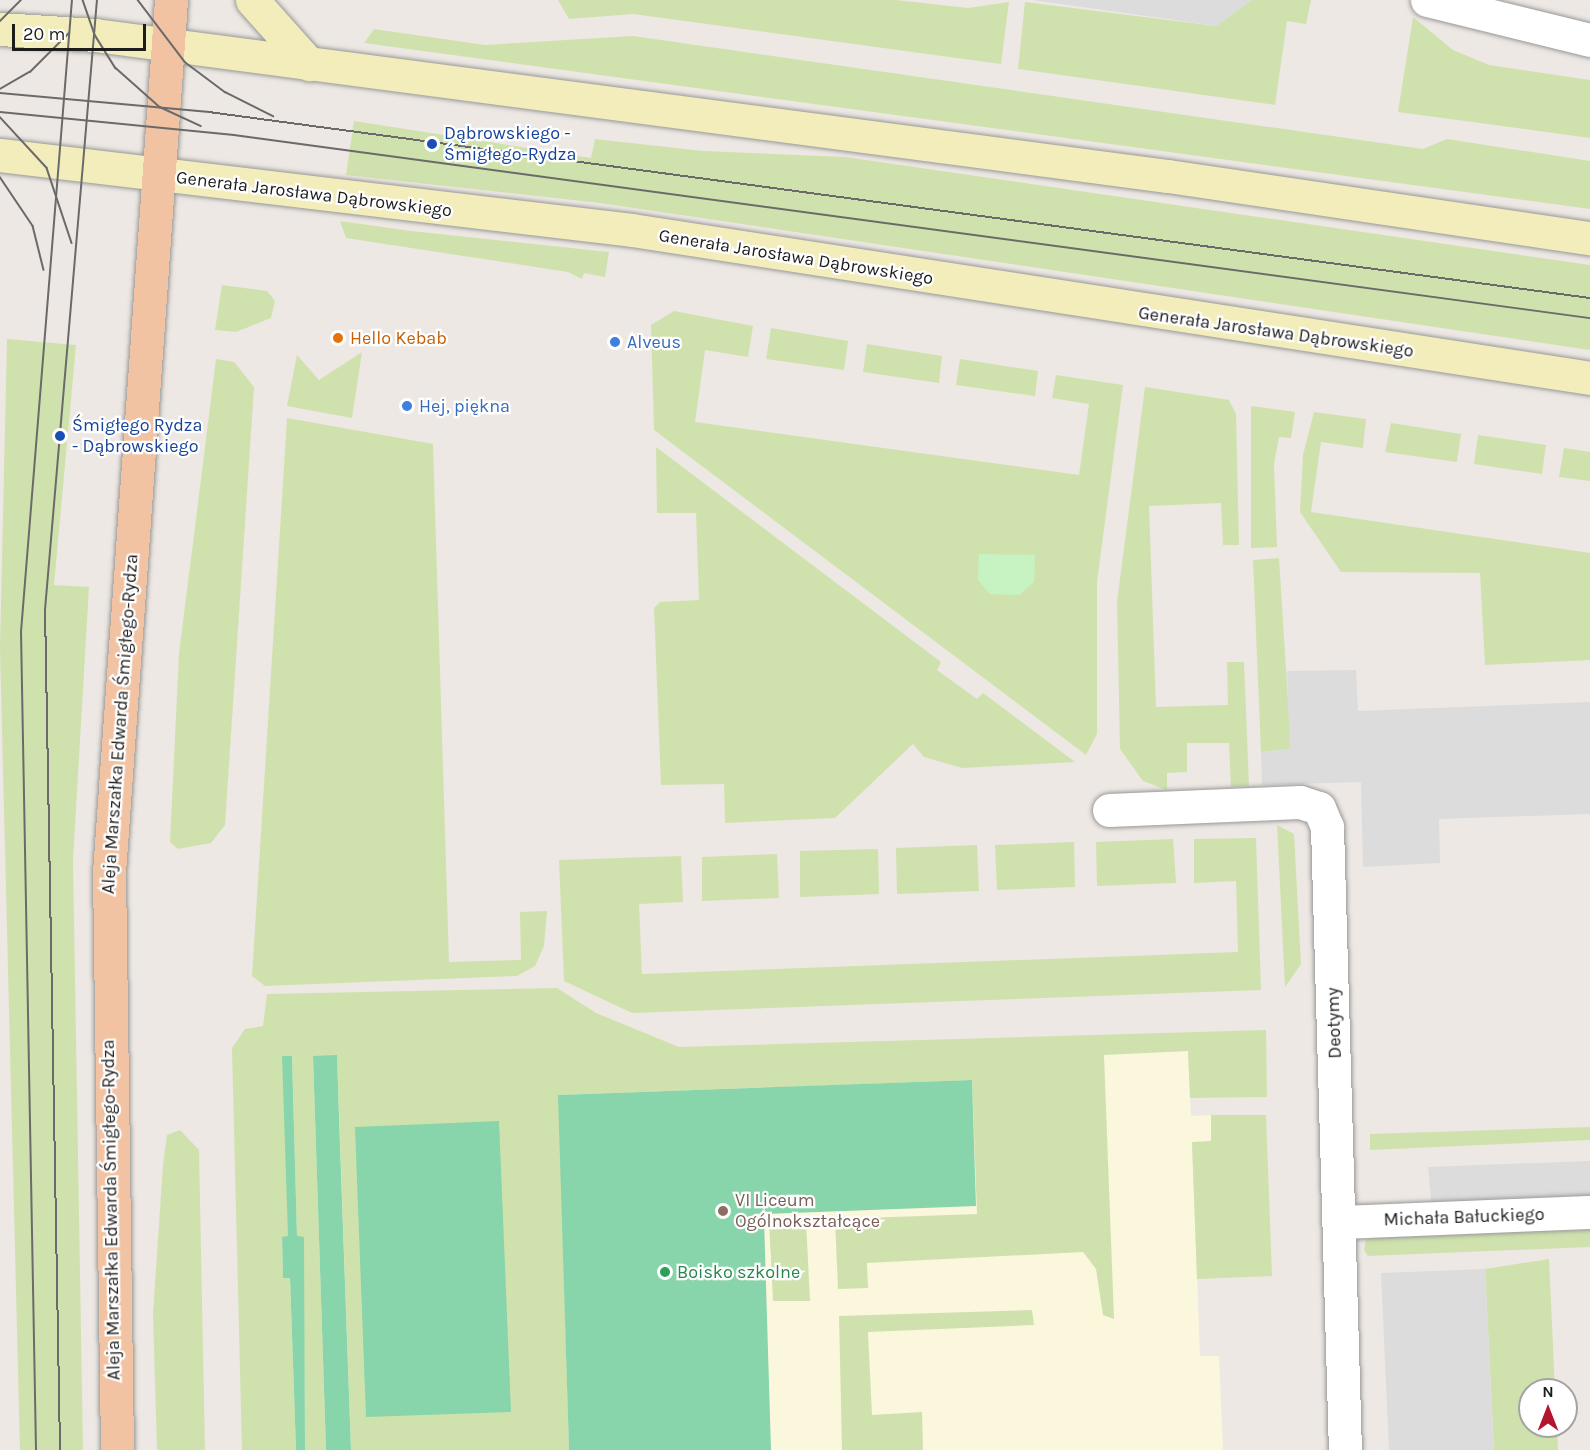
<!DOCTYPE html>
<meta charset="utf-8">
<style>
body{margin:0}
#map{position:relative;width:1590px;height:1450px;overflow:hidden;background:#ede8e3;font-family:Karla,sans-serif}
div>[style]{position:absolute}
.education>*{inset:0;background:#fbf7dd}
.grass>*{inset:0;background:#cfe2ad}
.park>*{inset:0;background:#c7f3c3}
.pitch>*{inset:0;background:#88d4ab}
.parking>*{inset:0;background:#dcdcdc}
.roads{filter:drop-shadow(0 0 2px #999) drop-shadow(0 0 2px #999)}
.minor>*{height:33px;margin:-16.5px;padding:0 16.5px;transform-origin:16.5px;border-radius:16.5px;background:#fff}
.secondary>*{height:33px;margin:-16.5px;padding:0 16.5px;transform-origin:16.5px;border-radius:16.5px;background:#f2edbb}
.primary>*{height:33px;margin:-16.5px;padding:0 16.5px;transform-origin:16.5px;border-radius:16.5px;background:#f2c3a3}
.tram>*{height:1.5px;margin:-0.75px;padding:0 0.75px;transform-origin:0.75px;border-radius:0.75px;background:#6a6a6a}
.dots>*{width:16px;height:16px;translate:-50% -50%;box-sizing:border-box;border:3px solid #fff;border-radius:50%}
span{translate:-50% -50%;white-space:nowrap;text-align:center;line-height:1.15;-webkit-text-stroke:4.5px #fff;paint-order:stroke}
.transit-label{font-size:18px;color:#164399}
.left{translate:0 -50%;text-align:left}
.street-label{font-size:18px;color:#1c1c1c}
.food-label{font-size:18px;color:#c56008}
.shop-label{font-size:18px;color:#366cbe}
.education-label{font-size:18px;color:#785e54}
.leisure-label{font-size:18px;color:#27864d}
.north{position:absolute;left:1518px;top:1378px;width:60px;height:60px;box-sizing:border-box;background:#fff;border:2px solid #a4a4a4;border-radius:50%;rotate:0deg;font-size:16px;font-weight:700;line-height:24px;text-align:center;color:#1c1c1c}
.north::after{content:'';display:block;margin:auto;width:21px;height:27px;background:#b5142d;clip-path:polygon(50% 0,100% 100%,50% 72%,0 100%)}
.scale{position:absolute;left:12px;top:24px;width:134px;height:27px;box-sizing:border-box;border:3px solid #1c1c1c;border-top:0;padding-left:8px;font-size:18px;line-height:21px;white-space:nowrap;color:#1c1c1c;-webkit-text-stroke:4px #fff;paint-order:stroke}
</style>
<div id="map">
<div class="education">
<i style="clip-path:polygon(281px 1045px,642px 1068px,1188px 1051px,1191px 1116px,1211px 1115px,1212px 1141px,1192px 1143px,1200px 1356px,1219px 1356px,1223px 1450px,256px 1450px)"></i>
</div>
<div class="grass">
<i style="clip-path:polygon(558px 0,896px 0,968px 8px,1009px 2px,1001px 64px,633px 14px,569px 19px)"></i>
<i style="clip-path:polygon(1251px 0,1311px 0,1306px 24px,1287px 21px,1275px 105px,1018px 69px,1025px 2px,1216px 26px)"></i>
<i style="clip-path:polygon(1413px 17px,1453px 50px,1489px 65px,1590px 80px,1590px 138px,1398px 112px)"></i>
<i style="clip-path:polygon(374px 29px,485px 45px,633px 36px,1423px 149px,1447px 139px,1590px 161px,1590px 209px,364px 43px)"></i>
<i style="clip-path:polygon(354px 121px,591px 158px,595px 139px,703px 151px,845px 157px,1590px 265px,1590px 350px,600px 203px,346px 175px)"></i>
<i style="clip-path:polygon(340px 221px,411px 231px,609px 252px,605px 277px,584px 273px,582px 279px,568px 272px,346px 238px)"></i>
<i style="clip-path:polygon(222px 285px,267px 291px,275px 301px,271px 318px,236px 332px,215px 330px)"></i>
<i style="clip-path:polygon(674px 311px,753px 326px,748px 357px,705px 350px,695px 422px,1079px 475px,1089px 404px,1052px 398px,1056px 375px,1123px 385px,1097px 582px,1097px 734px,1086px 755px,654px 430px,651px 325px)"></i>
<i style="clip-path:polygon(771px 328px,848px 341px,844px 370px,766px 359px)"></i>
<i style="clip-path:polygon(7px 339px,76px 345px,54px 585px,89px 587px,73px 860px,83px 1450px,20px 1450px,0 648px)"></i>
<i style="clip-path:polygon(867px 344px,942px 356px,939px 383px,863px 372px)"></i>
<i style="clip-path:polygon(362px 352px,352px 418px,287px 406px,297px 355px,319px 380px)"></i>
<i style="clip-path:polygon(216px 359px,234px 362px,254px 387px,225px 825px,211px 843px,178px 849px,170px 842px,179px 654px)"></i>
<i style="clip-path:polygon(960px 359px,1038px 371px,1035px 396px,956px 385px)"></i>
<i style="clip-path:polygon(1145px 387px,1229px 400px,1236px 414px,1239px 545px,1223px 545px,1221px 503px,1149px 506px,1156px 707px,1228px 705px,1227px 662px,1244px 662px,1249px 786px,1231px 787px,1229px 743px,1187px 743px,1187px 772px,1167px 773px,1167px 790px,1143px 781px,1120px 749px,1117px 602px)"></i>
<i style="clip-path:polygon(1251px 406px,1295px 412px,1291px 438px,1279px 437px,1274px 464px,1277px 547px,1251px 548px)"></i>
<i style="clip-path:polygon(1314px 412px,1366px 419px,1363px 448px,1321px 442px,1311px 512px,1590px 553px,1590px 660px,1485px 665px,1480px 573px,1341px 572px,1300px 512px,1303px 455px)"></i>
<i style="clip-path:polygon(287px 418px,433px 444px,449px 962px,521px 960px,520px 912px,547px 911px,544px 946px,535px 966px,517px 976px,265px 986px,252px 976px)"></i>
<i style="clip-path:polygon(1391px 423px,1461px 434px,1457px 462px,1385px 452px)"></i>
<i style="clip-path:polygon(1478px 435px,1546px 445px,1542px 474px,1474px 464px)"></i>
<i style="clip-path:polygon(656px 447px,941px 662px,937px 670px,977px 699px,983px 693px,1075px 762px,962px 768px,924px 757px,913px 744px,835px 818px,725px 823px,724px 784px,661px 785px,654px 608px,660px 602px,699px 600px,696px 513px,657px 513px)"></i>
<i style="clip-path:polygon(1564px 448px,1590px 452px,1590px 481px,1559px 477px)"></i>
<i style="clip-path:polygon(1279px 558px,1291px 749px,1261px 752px,1253px 560px)"></i>
<i style="clip-path:polygon(1277px 825px,1294px 834px,1301px 964px,1285px 987px)"></i>
<i style="clip-path:polygon(1256px 838px,1261px 990px,632px 1013px,564px 981px,559px 860px,681px 856px,683px 902px,639px 904px,642px 974px,1238px 952px,1236px 881px,1194px 883px,1194px 839px)"></i>
<i style="clip-path:polygon(1173px 839px,1176px 883px,1097px 886px,1096px 842px)"></i>
<i style="clip-path:polygon(1074px 842px,1075px 887px,997px 890px,995px 845px)"></i>
<i style="clip-path:polygon(977px 845px,979px 891px,897px 894px,896px 848px)"></i>
<i style="clip-path:polygon(878px 849px,879px 894px,800px 897px,800px 851px)"></i>
<i style="clip-path:polygon(777px 854px,779px 898px,702px 901px,702px 857px)"></i>
<i style="clip-path:polygon(557px 988px,596px 1013px,679px 1047px,1266px 1030px,1267px 1097px,1190px 1098px,1188px 1051px,1104px 1055px,1114px 1319px,1103px 1315px,1096px 1269px,1083px 1252px,867px 1263px,868px 1288px,838px 1289px,835px 1219px,977px 1214px,972px 1080px,559px 1095px,569px 1450px,351px 1450px,337px 1056px,313px 1056px,326px 1450px,305px 1450px,303px 1237px,297px 1237px,292px 1056px,288px 1237px,282px 1237px,283px 1278px,290px 1278px,296px 1450px,242px 1450px,232px 1048px,245px 1029px,263px 1026px,267px 994px)"></i>
<i style="clip-path:polygon(1211px 1115px,1266px 1115px,1272px 1276px,1197px 1279px,1192px 1142px,1211px 1141px)"></i>
<i style="clip-path:polygon(1590px 1127px,1590px 1140px,1370px 1150px,1370px 1134px)"></i>
<i style="clip-path:polygon(180px 1130px,199px 1150px,205px 1450px,157px 1450px,153px 1314px,163px 1165px,167px 1135px)"></i>
<i style="clip-path:polygon(769px 1220px,806px 1220px,810px 1301px,773px 1301px)"></i>
<i style="clip-path:polygon(1590px 1225px,1590px 1247px,1368px 1256px,1364px 1250px,1366px 1240px,1378px 1234px)"></i>
<i style="clip-path:polygon(1549px 1259px,1555px 1390px,1530px 1390px,1530px 1426px,1557px 1426px,1558px 1450px,1494px 1450px,1485px 1269px)"></i>
<i style="clip-path:polygon(1032px 1310px,1034px 1325px,868px 1332px,872px 1415px,922px 1412px,923px 1450px,842px 1450px,839px 1316px)"></i>
</div>
<div class="park">
<i style="clip-path:polygon(979px 554px,1035px 555px,1034px 582px,1019px 595px,990px 594px,978px 580px)"></i>
</div>
<div class="pitch">
<i style="clip-path:polygon(337px 1055px,339px 1117px,351px 1450px,326px 1450px,313px 1056px)"></i>
<i style="clip-path:polygon(282px 1056px,292px 1056px,297px 1236px,304px 1237px,305px 1450px,296px 1450px,290px 1278px,283px 1278px,282px 1237px,288px 1236px)"></i>
<i style="clip-path:polygon(972px 1080px,976px 1206px,765px 1214px,763px 1186px,771px 1450px,569px 1450px,558px 1095px)"></i>
<i style="clip-path:polygon(499px 1121px,511px 1412px,366px 1417px,355px 1127px)"></i>
</div>
<div class="parking">
<i style="clip-path:polygon(1032px 0,1251px 0,1217px 26px)"></i>
<i style="clip-path:polygon(1356px 670px,1358px 711px,1590px 702px,1590px 814px,1439px 819px,1440px 863px,1363px 867px,1361px 782px,1262px 785px,1261px 752px,1290px 749px,1287px 671px)"></i>
<i style="clip-path:polygon(1590px 1161px,1590px 1203px,1432px 1209px,1428px 1167px)"></i>
<i style="clip-path:polygon(1485px 1269px,1494px 1450px,1389px 1450px,1381px 1273px)"></i>
</div>
<div class="roads">
<div class="minor">
<i style="left:1427px;top:0;width:168px;rotate:13.8deg"></i>
<i style="left:1109px;top:810px;width:191px;rotate:-2.4deg"></i>
<i style="left:1300px;top:802px;width:20px;rotate:18deg"></i>
<i style="left:1319px;top:808px;width:21px;rotate:67deg"></i>
<i style="left:1327px;top:827px;width:623px;rotate:88.35deg"></i>
<i style="left:1339px;top:1222px;width:251px;rotate:-2.3deg"></i>
</div>
<div class="secondary">
<i style="left:252px;top:0;width:86px;rotate:48.3deg"></i>
<i style="left:0;top:29px;width:95px;rotate:3.6deg"></i>
<i style="left:95px;top:35px;width:1082px;rotate:7.49deg"></i>
<i style="left:1168px;top:176px;width:427px;rotate:8.4deg"></i>
<i style="left:0;top:155px;width:636px;rotate:6.77deg"></i>
<i style="left:632px;top:230px;width:969px;rotate:8.78deg"></i>
</div>
<div class="primary">
<i style="left:117px;top:1450px;width:578px;rotate:-90.79deg"></i>
<i style="left:109px;top:872px;width:874px;rotate:-85.93deg"></i>
</div>
</div>
<div class="tram">
<i style="left:83px;top:0;width:37px;rotate:71deg"></i>
<i style="left:95px;top:35px;width:39px;rotate:58deg"></i>
<i style="left:116px;top:68px;width:59px;rotate:41.6deg"></i>
<i style="left:160px;top:107px;width:45px;rotate:24.9deg"></i>
<i style="left:138px;top:0;width:78px;rotate:52.8deg"></i>
<i style="left:185px;top:62px;width:50px;rotate:36.9deg"></i>
<i style="left:225px;top:92px;width:54px;rotate:26.6deg"></i>
<i style="left:0;top:21px;width:30px;rotate:-45deg"></i>
<i style="left:0;top:89px;width:34px;rotate:-30deg"></i>
<i style="left:30px;top:72px;width:55px;rotate:-45deg"></i>
<i style="left:0;top:93px;width:210px;rotate:5.2deg"></i>
<i style="left:209px;top:112px;width:1393px;rotate:7.67deg"></i>
<i style="left:0;top:112px;width:235px;rotate:5.6deg"></i>
<i style="left:234px;top:135px;width:1368px;rotate:7.69deg"></i>
<i style="left:0;top:117px;width:69px;rotate:47.3deg"></i>
<i style="left:47px;top:168px;width:79px;rotate:71.6deg"></i>
<i style="left:0;top:177px;width:59px;rotate:56deg"></i>
<i style="left:33px;top:226px;width:45px;rotate:76deg"></i>
<i style="left:36px;top:1450px;width:818px;rotate:-91.05deg"></i>
<i style="left:21px;top:632px;width:634px;rotate:-85.39deg"></i>
<i style="left:60px;top:1450px;width:840px;rotate:-91.02deg"></i>
<i style="left:45px;top:610px;width:612px;rotate:-85.13deg"></i>
</div>
<div class="dots">
<i style="left:432px;top:144px;background:#1a4fb4"></i>
<i style="left:338px;top:338px;background:#e8710a"></i>
<i style="left:615px;top:342px;background:#3f7fe0"></i>
<i style="left:407px;top:406px;background:#3f7fe0"></i>
<i style="left:60px;top:436px;background:#1a4fb4"></i>
<i style="left:723px;top:1211px;background:#8d6e63"></i>
<i style="left:665px;top:1272px;background:#2e9e5b"></i>
</div>
<div class="transit-label">
<span class="left" style="left:444px;top:144px">Dąbrowskiego -<br>Śmigłego-Rydza</span>
<span class="left" style="left:72px;top:436px">Śmigłego Rydza<br>- Dąbrowskiego</span>
</div>
<div class="street-label">
<span style="left:314px;top:194px;rotate:7deg">Generała Jarosława Dąbrowskiego</span>
<span style="left:796px;top:257px;rotate:9deg">Generała Jarosława Dąbrowskiego</span>
<span style="left:1276px;top:332px;rotate:8deg">Generała Jarosława Dąbrowskiego</span>
<span style="left:120px;top:724px;rotate:-86deg">Aleja Marszałka Edwarda Śmigłego-Rydza</span>
<span style="left:1334px;top:1023px;rotate:-92deg">Deotymy</span>
<span style="left:111px;top:1210px;rotate:-91deg">Aleja Marszałka Edwarda Śmigłego-Rydza</span>
<span style="left:1464px;top:1217px;rotate:-2deg">Michała Bałuckiego</span>
</div>
<div class="food-label">
<span class="left" style="left:350px;top:338px">Hello Kebab</span>
</div>
<div class="shop-label">
<span class="left" style="left:627px;top:342px">Alveus</span>
<span class="left" style="left:419px;top:406px">Hej, piękna</span>
</div>
<div class="education-label">
<span class="left" style="left:735px;top:1211px">VI Liceum<br>Ogólnokształcące</span>
</div>
<div class="leisure-label">
<span class="left" style="left:677px;top:1272px">Boisko szkolne</span>
</div>
<div class="north">N</div>
<div class="scale">20 m</div>
</div>
